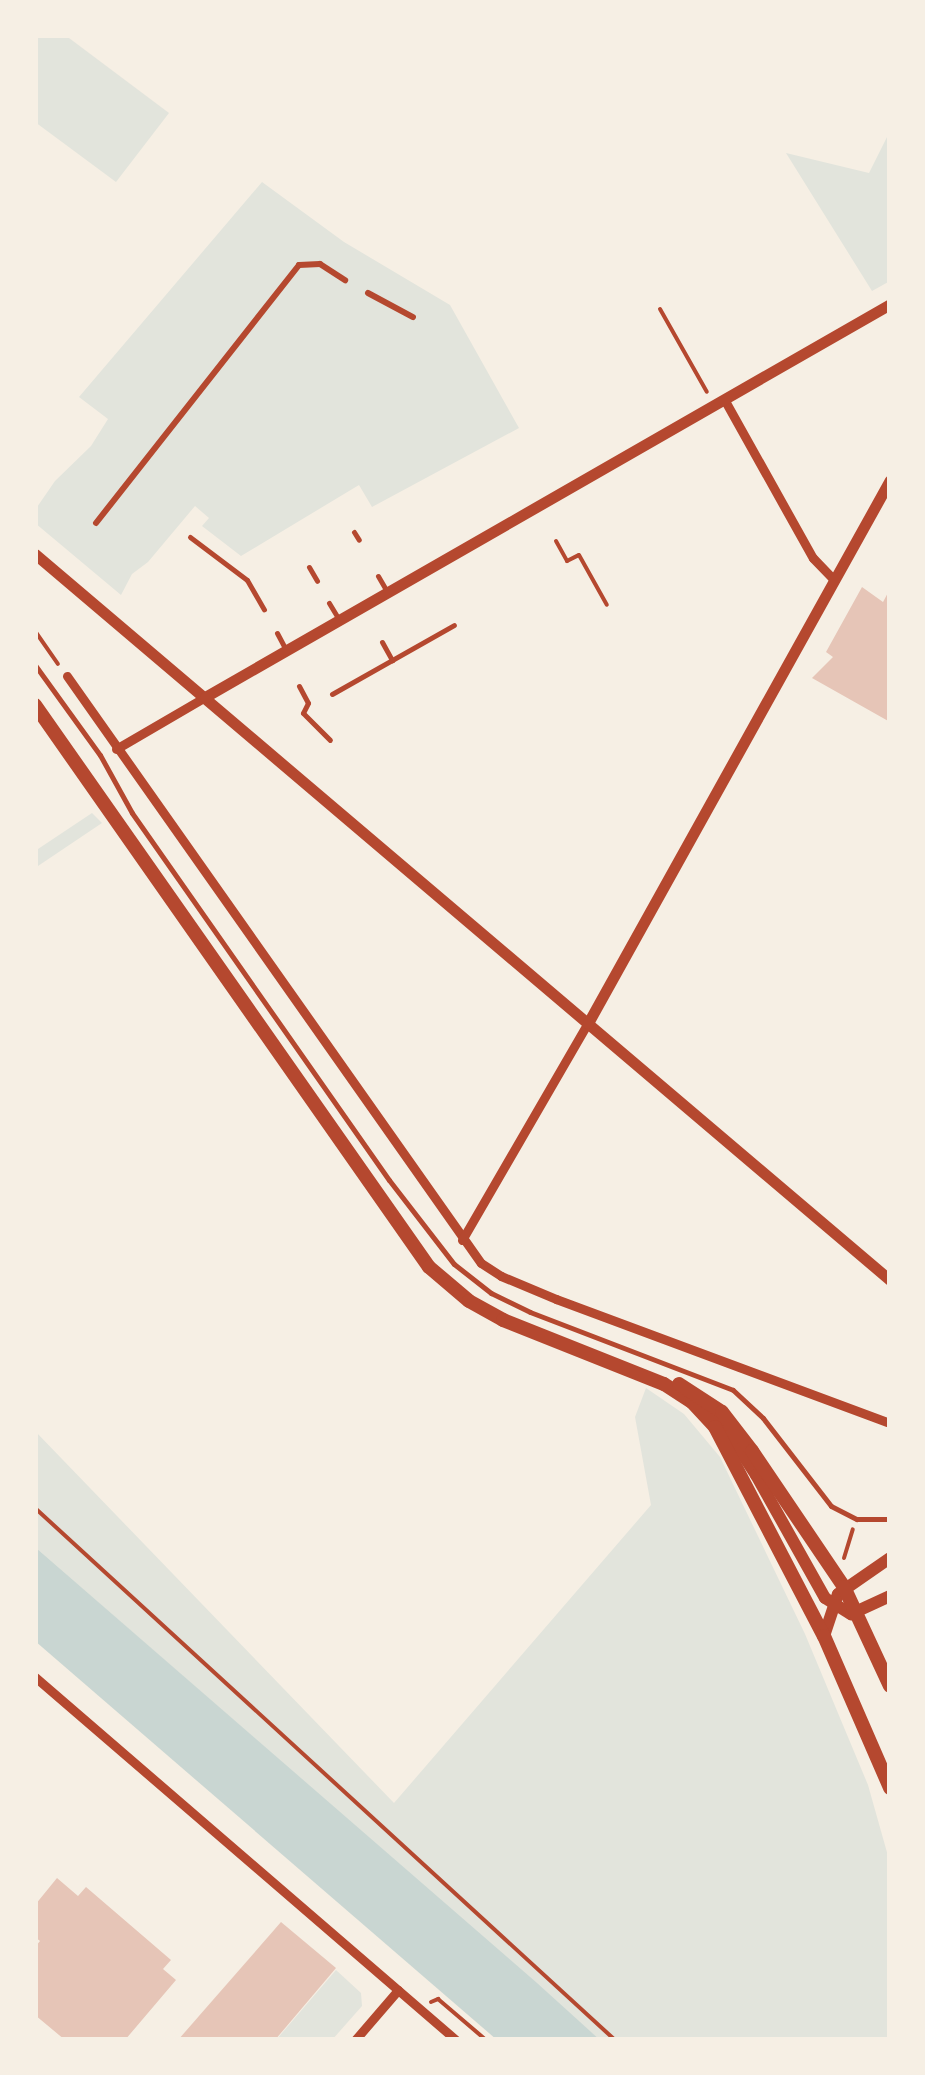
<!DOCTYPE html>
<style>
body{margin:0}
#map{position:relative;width:925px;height:2075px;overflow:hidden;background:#f6efe4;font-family:"Fira Sans Condensed",sans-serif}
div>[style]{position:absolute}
.green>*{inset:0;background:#e2e4dc}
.water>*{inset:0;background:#c9d6d2}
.building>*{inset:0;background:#e6c5b7}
.path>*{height:4px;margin:-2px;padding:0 2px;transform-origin:2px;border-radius:2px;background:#b5482f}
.service>*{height:5px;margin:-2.5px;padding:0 2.5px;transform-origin:2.5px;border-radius:2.5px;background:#b5482f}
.pedestrian>*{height:6px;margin:-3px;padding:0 3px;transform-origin:3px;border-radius:3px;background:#b5482f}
.minor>*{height:9px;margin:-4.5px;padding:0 4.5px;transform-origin:4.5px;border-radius:4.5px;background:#b5482f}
.tertiary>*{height:11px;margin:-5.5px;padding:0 5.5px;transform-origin:5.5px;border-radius:5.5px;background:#b5482f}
.secondary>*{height:12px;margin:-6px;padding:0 6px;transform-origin:6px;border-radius:6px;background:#b5482f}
.primary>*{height:14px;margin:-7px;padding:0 7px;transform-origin:7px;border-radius:7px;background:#b5482f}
span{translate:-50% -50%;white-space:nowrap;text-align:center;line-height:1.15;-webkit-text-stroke:8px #f6efe4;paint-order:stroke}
.frame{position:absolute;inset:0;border:38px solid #f6efe4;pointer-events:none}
</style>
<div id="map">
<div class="green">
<i style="clip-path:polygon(35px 35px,65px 35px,169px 113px,116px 182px,35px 122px)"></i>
<i style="clip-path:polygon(890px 131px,890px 281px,872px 291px,786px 153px,869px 173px)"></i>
<i style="clip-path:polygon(262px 182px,344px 242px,450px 305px,519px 428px,372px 507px,359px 485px,241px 556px,202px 526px,209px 518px,195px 506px,148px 562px,132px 574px,121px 595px,35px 523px,35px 510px,55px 481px,91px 446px,108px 419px,79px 397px)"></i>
<i style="clip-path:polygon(92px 813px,102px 823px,35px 868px,35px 851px)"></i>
<i style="clip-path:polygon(646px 1388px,684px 1414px,720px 1457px,805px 1634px,868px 1785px,890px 1863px,890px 2040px,600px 2040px,35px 1547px,35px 1431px,394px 1803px,651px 1505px,635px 1417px)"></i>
<i style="clip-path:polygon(336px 1970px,361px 1993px,362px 2006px,332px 2040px,276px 2040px)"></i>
</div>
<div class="water">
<i style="clip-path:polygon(35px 1547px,537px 1983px,600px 2040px,497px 2040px,35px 1641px)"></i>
</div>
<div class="building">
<i style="clip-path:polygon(862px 587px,883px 602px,890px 589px,890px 722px,812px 678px,833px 657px,826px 652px)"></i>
<i style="clip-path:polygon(57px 1878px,78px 1896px,86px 1887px,171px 1960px,163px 1969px,176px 1980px,125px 2040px,65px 2040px,35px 2015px,35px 1947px,40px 1941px,35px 1937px,35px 1905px)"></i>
<i style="clip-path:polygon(281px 1922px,336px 1968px,275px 2040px,178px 2040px)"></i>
</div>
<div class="path">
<i style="left:660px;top:309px;width:95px;rotate:60.5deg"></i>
<i style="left:556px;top:541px;width:23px;rotate:61deg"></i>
<i style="left:567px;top:561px;width:13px;rotate:-27deg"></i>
<i style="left:579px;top:555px;width:57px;rotate:60.8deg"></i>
<i style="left:35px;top:631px;width:40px;rotate:55.1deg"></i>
<i style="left:35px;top:1508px;width:787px;rotate:42.53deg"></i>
<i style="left:844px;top:1558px;width:30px;rotate:-73deg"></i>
<i style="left:431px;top:2002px;width:8px;rotate:-23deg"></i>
<i style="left:438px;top:1999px;width:63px;rotate:40.5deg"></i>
</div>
<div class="service">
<i style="left:354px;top:532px;width:9px;rotate:58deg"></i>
<i style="left:190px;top:537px;width:71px;rotate:37deg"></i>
<i style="left:247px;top:580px;width:34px;rotate:60deg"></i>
<i style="left:309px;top:567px;width:16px;rotate:60deg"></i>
<i style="left:378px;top:576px;width:16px;rotate:60deg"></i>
<i style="left:329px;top:603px;width:17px;rotate:59deg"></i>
<i style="left:277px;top:633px;width:17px;rotate:62deg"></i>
<i style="left:382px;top:642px;width:21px;rotate:61deg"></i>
<i style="left:35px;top:665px;width:111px;rotate:54.2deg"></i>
<i style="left:100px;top:755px;width:66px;rotate:61.1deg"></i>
<i style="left:132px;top:813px;width:448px;rotate:55deg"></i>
<i style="left:389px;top:1180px;width:106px;rotate:52.3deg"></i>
<i style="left:454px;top:1264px;width:47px;rotate:38.1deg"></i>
<i style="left:491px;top:1293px;width:43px;rotate:26deg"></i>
<i style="left:530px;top:1312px;width:217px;rotate:21deg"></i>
<i style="left:733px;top:1390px;width:41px;rotate:43deg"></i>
<i style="left:763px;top:1418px;width:111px;rotate:52.3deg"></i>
<i style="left:831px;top:1506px;width:29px;rotate:27deg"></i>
<i style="left:857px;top:1519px;width:33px"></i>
<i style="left:299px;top:686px;width:19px;rotate:62deg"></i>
<i style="left:308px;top:703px;width:11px;rotate:117deg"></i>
<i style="left:303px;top:713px;width:38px;rotate:45deg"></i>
<i style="left:332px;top:694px;width:140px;rotate:-29.5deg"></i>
</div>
<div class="pedestrian">
<i style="left:368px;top:293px;width:51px;rotate:28.1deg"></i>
<i style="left:96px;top:523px;width:328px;rotate:-51.8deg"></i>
<i style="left:299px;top:265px;width:21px;rotate:-3deg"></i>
<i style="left:320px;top:264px;width:30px;rotate:33deg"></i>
</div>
<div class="minor">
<i style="left:724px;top:399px;width:182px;rotate:60.8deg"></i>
<i style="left:813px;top:558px;width:30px;rotate:46deg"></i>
<i style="left:67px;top:676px;width:718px;rotate:54.81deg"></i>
<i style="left:481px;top:1263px;width:24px;rotate:33deg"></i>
<i style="left:501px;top:1276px;width:60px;rotate:22.7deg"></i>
<i style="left:556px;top:1299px;width:356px;rotate:20.4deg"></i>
<i style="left:116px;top:749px;width:103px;rotate:-30.3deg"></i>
<i style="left:462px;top:1240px;width:251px;rotate:-59.9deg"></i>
<i style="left:35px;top:1677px;width:556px;rotate:40.77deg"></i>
<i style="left:355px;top:2040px;width:66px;rotate:-49.3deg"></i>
</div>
<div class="tertiary">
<i style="left:35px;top:554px;width:1122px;rotate:40.34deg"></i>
<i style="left:205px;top:697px;width:790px;rotate:-29.84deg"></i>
<i style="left:588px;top:1023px;width:621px;rotate:-60.92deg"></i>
</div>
<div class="secondary">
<i style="left:711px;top:1416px;width:27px;rotate:45deg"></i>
<i style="left:730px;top:1435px;width:48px;rotate:57deg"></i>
<i style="left:756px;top:1475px;width:141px;rotate:60.7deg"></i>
<i style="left:825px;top:1598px;width:31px;rotate:32deg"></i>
<i style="left:851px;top:1614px;width:43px;rotate:-24.8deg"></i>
<i style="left:824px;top:1636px;width:44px;rotate:-71.6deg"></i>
<i style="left:838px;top:1594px;width:63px;rotate:-34.7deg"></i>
</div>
<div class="primary">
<i style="left:35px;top:705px;width:686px;rotate:54.97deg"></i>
<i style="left:429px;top:1267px;width:52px;rotate:40.4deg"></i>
<i style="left:469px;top:1301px;width:39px;rotate:29deg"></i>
<i style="left:503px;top:1320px;width:173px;rotate:21.7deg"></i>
<i style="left:664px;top:1384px;width:33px;rotate:33deg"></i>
<i style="left:692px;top:1402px;width:34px;rotate:47deg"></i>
<i style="left:715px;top:1427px;width:236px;rotate:62.5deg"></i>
<i style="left:824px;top:1636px;width:166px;rotate:66.5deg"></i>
<i style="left:679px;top:1384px;width:51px;rotate:33.1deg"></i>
<i style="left:722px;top:1412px;width:49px;rotate:52.4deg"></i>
<i style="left:752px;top:1451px;width:164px;rotate:55.9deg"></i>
<i style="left:844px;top:1587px;width:109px;rotate:65.1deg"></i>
</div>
<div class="frame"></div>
</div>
